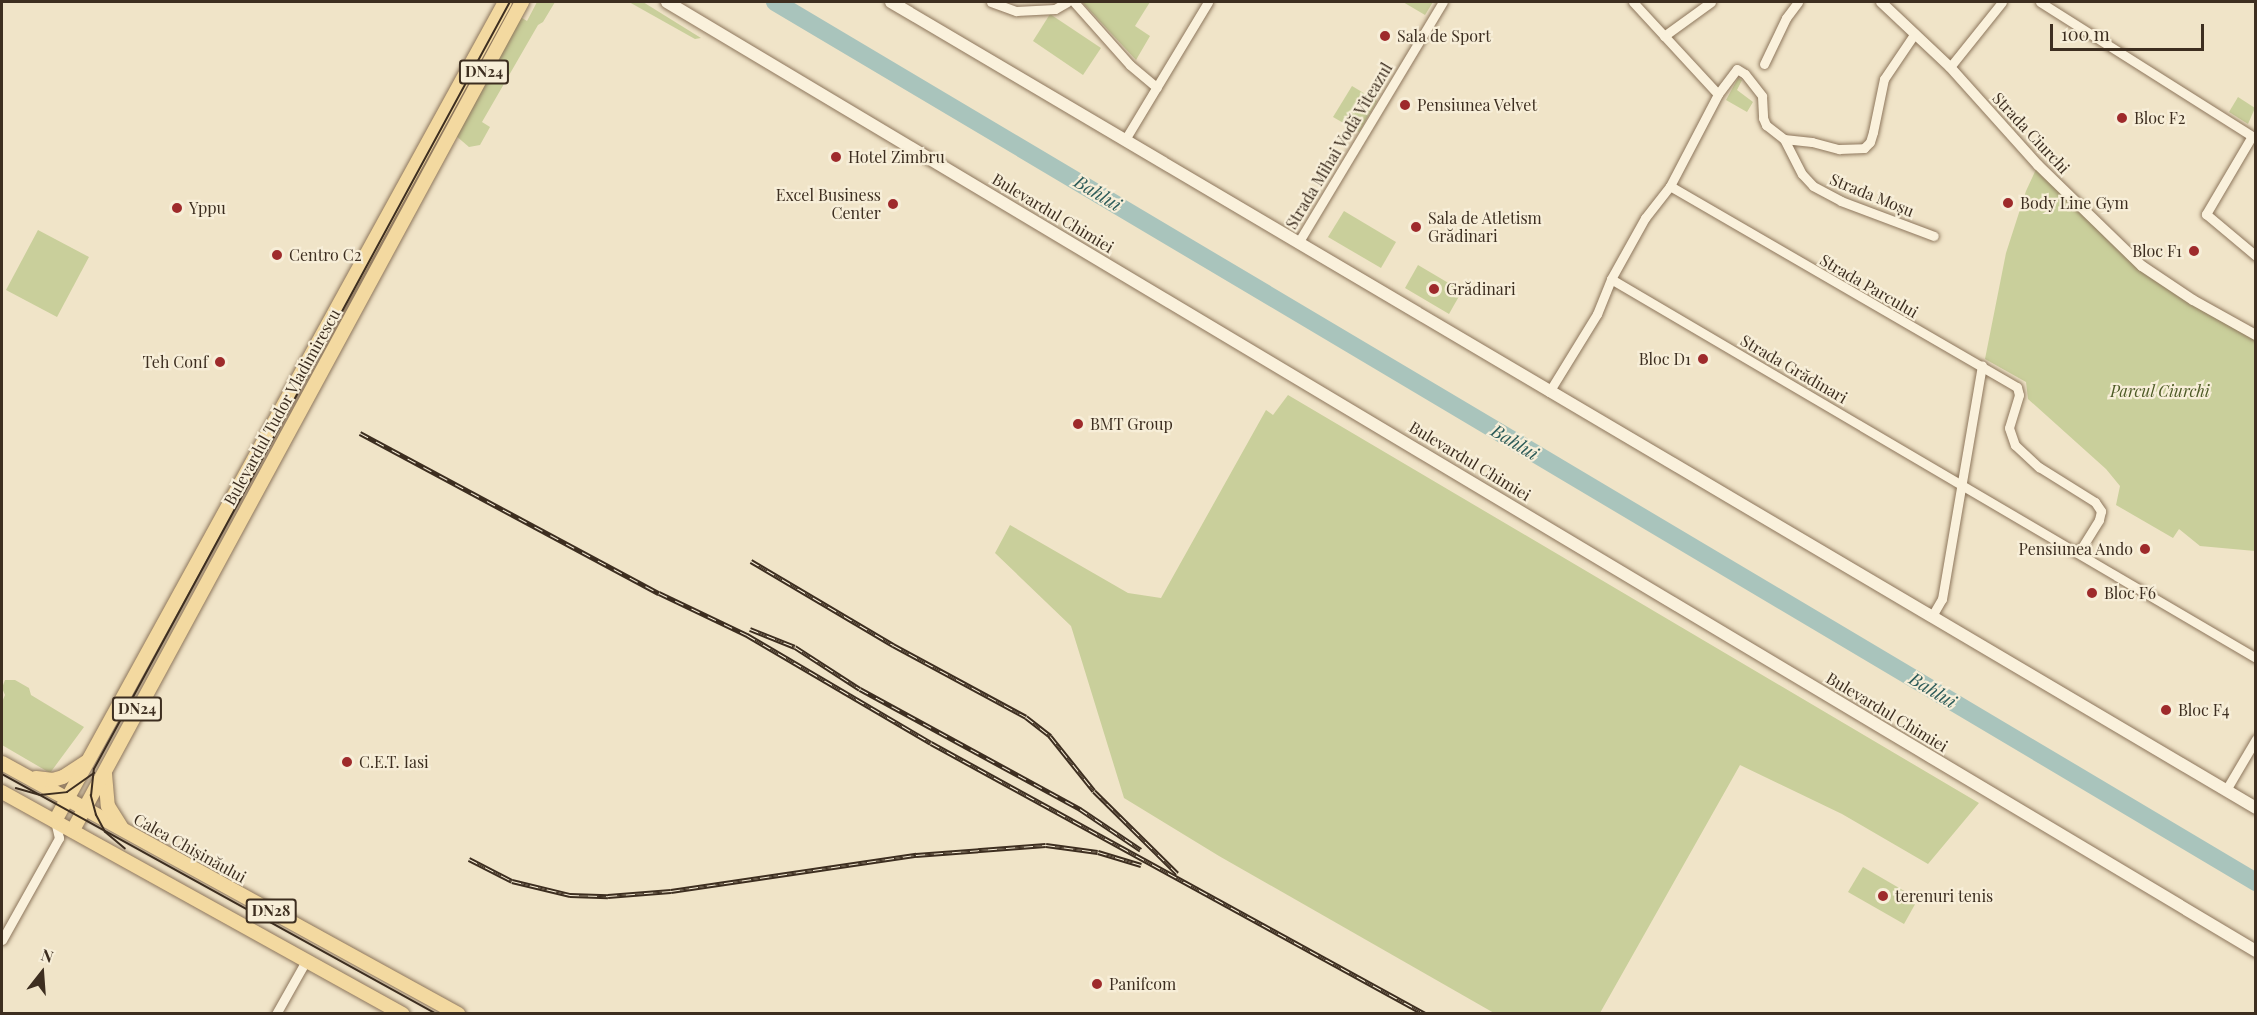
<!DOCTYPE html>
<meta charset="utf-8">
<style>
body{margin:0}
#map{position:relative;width:2257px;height:1015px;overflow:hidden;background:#f0e4c8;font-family:"Playfair Display",serif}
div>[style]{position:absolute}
.green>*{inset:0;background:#c9cf9b}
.river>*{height:18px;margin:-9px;padding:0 9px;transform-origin:9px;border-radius:9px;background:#a9c4bc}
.roads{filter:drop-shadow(0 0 2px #8d765c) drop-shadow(0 0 2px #8d765c)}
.minor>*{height:9px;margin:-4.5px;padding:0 4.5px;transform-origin:4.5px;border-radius:4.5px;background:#faf1dc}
.tertiary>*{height:10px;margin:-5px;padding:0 5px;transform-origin:5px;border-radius:5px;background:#faf1dc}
.secondary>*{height:12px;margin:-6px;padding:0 6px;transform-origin:6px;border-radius:6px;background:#faf1dc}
.primary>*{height:14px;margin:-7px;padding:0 7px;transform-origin:7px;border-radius:7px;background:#f3d9a0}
.tram>*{height:1.5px;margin:-0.75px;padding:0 0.75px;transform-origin:0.75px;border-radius:0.75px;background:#3d2e20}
.rail>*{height:5px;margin-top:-2.5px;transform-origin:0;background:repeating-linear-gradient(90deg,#f7eed8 0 9px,#3d2e20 0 18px);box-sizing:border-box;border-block:2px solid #3d2e20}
.dots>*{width:16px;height:16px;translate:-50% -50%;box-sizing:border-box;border:3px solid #f7eed8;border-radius:50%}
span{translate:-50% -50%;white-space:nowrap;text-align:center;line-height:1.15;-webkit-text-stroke:4.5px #f7eed8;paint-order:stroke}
.shield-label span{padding:2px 4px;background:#f7eed8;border:2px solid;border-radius:4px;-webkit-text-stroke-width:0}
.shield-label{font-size:15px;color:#3d2e20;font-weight:700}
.poi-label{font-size:16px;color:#3d2e20}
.left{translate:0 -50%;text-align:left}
.right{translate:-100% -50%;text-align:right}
.street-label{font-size:16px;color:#3d2e20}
.park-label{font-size:16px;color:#4d5a26;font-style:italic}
.water-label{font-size:18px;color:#2f5d5a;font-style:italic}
.frame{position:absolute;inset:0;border:3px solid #3d2e20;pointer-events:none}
.north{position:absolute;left:12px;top:943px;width:60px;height:60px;-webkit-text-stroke:4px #f7eed8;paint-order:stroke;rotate:17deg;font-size:16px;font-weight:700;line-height:24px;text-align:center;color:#3d2e20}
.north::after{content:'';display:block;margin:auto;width:21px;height:27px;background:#3d2e20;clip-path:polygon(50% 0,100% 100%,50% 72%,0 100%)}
.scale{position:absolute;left:2050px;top:24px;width:154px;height:27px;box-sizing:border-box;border:3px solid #3d2e20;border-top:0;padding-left:8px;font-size:18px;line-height:21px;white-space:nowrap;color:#3d2e20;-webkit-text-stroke:4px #f7eed8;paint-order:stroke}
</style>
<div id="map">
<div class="green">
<i style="clip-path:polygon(537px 2px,555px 2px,543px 22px,538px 25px,482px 122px,490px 127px,480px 145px,469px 147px,455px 135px,517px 20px,522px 18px,527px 21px)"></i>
<i style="clip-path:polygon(629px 2px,643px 2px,701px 38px,695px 39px)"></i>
<i style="clip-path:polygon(1082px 2px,1150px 2px,1135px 26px,1150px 36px,1136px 60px)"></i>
<i style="clip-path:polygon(1403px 2px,1433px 2px,1425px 15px)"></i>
<i style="clip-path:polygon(1050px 14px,1101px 48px,1083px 75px,1033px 41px)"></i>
<i style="clip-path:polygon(1738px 78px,1742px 80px,1737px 90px,1753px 102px,1747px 112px,1726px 100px)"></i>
<i style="clip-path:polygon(1352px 86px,1377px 101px,1359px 132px,1333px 117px)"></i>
<i style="clip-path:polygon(2238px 97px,2255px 108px,2248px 124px,2229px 112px)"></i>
<i style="clip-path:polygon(2038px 165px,2142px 266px,2255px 335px,2255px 551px,2200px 546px,2179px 529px,2173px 538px,2116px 505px,2120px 486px,2106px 469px,2028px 399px,2026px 382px,1985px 359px,2006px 253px,2026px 191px)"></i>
<i style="clip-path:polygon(1344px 211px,1396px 242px,1381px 268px,1328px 237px)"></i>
<i style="clip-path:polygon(38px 230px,89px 257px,57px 317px,6px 290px)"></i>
<i style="clip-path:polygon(1418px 265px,1462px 291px,1449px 314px,1405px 288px)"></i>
<i style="clip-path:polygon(1288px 395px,1979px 803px,1928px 864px,1842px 814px,1740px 765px,1600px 1013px,1494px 1013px,1219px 856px,1124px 798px,1071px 626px,995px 553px,1010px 525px,1128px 593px,1161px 598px,1266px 410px,1273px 415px)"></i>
<i style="clip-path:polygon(5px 680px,15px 680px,29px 688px,31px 695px,84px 727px,50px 773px,2px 745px,2px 702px,5px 695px,2px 688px)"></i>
<i style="clip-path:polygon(1863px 867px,1918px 899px,1904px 924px,1848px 892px)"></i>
</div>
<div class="river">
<i style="left:775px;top:2px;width:1723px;rotate:30.72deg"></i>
</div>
<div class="roads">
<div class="minor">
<i style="left:991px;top:2px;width:27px;rotate:20deg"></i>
<i style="left:1016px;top:11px;width:39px;rotate:-3deg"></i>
<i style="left:1055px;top:9px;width:14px;rotate:-30deg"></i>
<i style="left:1074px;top:2px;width:84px;rotate:48.4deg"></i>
<i style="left:1130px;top:65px;width:35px;rotate:40deg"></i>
<i style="left:1633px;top:2px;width:125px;rotate:47.3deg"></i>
<i style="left:2040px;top:2px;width:251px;rotate:32.3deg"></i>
<i style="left:2252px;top:136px;width:91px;rotate:120.5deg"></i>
<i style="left:2206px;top:214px;width:65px;rotate:40deg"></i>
<i style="left:1664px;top:36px;width:58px;rotate:-35.9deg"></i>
<i style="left:1764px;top:64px;width:51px;rotate:-64.4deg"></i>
<i style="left:1786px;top:18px;width:20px;rotate:-53deg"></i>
<i style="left:1950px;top:67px;width:83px;rotate:-51.3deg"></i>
<i style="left:1126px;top:138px;width:159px;rotate:-58.9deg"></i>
<i style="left:1784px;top:139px;width:28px;rotate:6deg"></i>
<i style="left:1812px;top:142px;width:28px;rotate:15deg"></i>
<i style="left:1839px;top:149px;width:25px;rotate:-2deg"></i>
<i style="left:1864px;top:148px;width:8px;rotate:-45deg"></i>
<i style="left:1870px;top:142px;width:10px;rotate:-73deg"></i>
<i style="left:1873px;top:132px;width:54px;rotate:-78.3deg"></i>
<i style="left:1884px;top:79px;width:55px;rotate:-56deg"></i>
<i style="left:1670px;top:186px;width:401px;rotate:30.1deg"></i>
<i style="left:2017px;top:387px;width:8px;rotate:76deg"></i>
<i style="left:2019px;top:395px;width:34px;rotate:107deg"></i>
<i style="left:2009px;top:428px;width:18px;rotate:71deg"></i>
<i style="left:2015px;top:445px;width:33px;rotate:43deg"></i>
<i style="left:2039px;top:467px;width:66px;rotate:32deg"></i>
<i style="left:2095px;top:502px;width:11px;rotate:56deg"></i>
<i style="left:2101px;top:511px;width:9px;rotate:103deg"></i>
<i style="left:2099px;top:520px;width:39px;rotate:122deg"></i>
<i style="left:1298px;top:243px;width:281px;rotate:-59deg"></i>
<i style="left:1611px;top:279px;width:748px;rotate:30.44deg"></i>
<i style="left:1549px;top:392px;width:92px;rotate:-58.4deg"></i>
<i style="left:1597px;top:314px;width:38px;rotate:-68deg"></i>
<i style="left:1611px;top:279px;width:70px;rotate:-60.9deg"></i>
<i style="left:1645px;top:218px;width:41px;rotate:-52deg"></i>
<i style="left:1670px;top:186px;width:104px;rotate:-62.4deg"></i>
<i style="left:1718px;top:94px;width:31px;rotate:-53deg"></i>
<i style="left:1737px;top:69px;width:9px;rotate:32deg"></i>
<i style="left:1745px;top:74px;width:28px;rotate:52deg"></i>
<i style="left:1762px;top:96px;width:22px;rotate:87deg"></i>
<i style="left:1763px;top:118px;width:8px;rotate:67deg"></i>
<i style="left:1766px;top:125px;width:23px;rotate:38deg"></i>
<i style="left:1784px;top:139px;width:39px;rotate:63deg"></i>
<i style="left:1802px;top:174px;width:16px;rotate:47deg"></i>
<i style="left:1813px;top:186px;width:32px;rotate:28deg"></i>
<i style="left:1841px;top:201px;width:99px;rotate:20.6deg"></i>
<i style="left:1932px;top:616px;width:20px;rotate:-60deg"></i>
<i style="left:1942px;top:599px;width:237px;rotate:-80.3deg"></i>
<i style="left:2226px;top:790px;width:59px;rotate:-59.5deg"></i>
<i style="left:2px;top:940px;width:117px;rotate:-60.8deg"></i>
<i style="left:59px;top:838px;width:17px;rotate:-103deg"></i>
<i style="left:276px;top:1014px;width:63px;rotate:-60.6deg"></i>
</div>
<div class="tertiary">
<i style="left:1881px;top:2px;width:95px;rotate:43.3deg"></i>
<i style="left:1950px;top:67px;width:132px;rotate:48.1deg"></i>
<i style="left:2038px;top:165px;width:145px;rotate:44.2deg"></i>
<i style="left:2142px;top:266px;width:61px;rotate:33.7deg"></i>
<i style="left:2193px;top:300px;width:72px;rotate:29.1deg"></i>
</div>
<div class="secondary">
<i style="left:667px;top:2px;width:1851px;rotate:30.85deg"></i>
<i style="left:891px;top:2px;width:1585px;rotate:30.56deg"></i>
</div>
<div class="primary">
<i style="left:2px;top:763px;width:521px;rotate:28.83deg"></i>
<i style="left:105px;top:774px;width:32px;rotate:85deg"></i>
<i style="left:108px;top:806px;width:26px;rotate:58deg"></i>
<i style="left:36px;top:778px;width:17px;rotate:7deg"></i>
<i style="left:53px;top:780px;width:10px;rotate:-17deg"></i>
<i style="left:63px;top:777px;width:27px;rotate:-33deg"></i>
<i style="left:2px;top:792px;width:458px;rotate:29deg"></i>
<i style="left:55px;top:821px;width:934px;rotate:-61.21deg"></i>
<i style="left:73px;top:830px;width:942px;rotate:-61.53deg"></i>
</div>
</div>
<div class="tram">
<i style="left:2px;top:774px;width:496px;rotate:28.9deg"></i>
<i style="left:16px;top:788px;width:25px;rotate:16deg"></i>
<i style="left:40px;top:795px;width:27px;rotate:-6deg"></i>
<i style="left:67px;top:792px;width:33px;rotate:-35deg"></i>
<i style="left:125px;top:849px;width:26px;rotate:-140deg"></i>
<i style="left:105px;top:832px;width:19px;rotate:-118deg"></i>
<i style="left:96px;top:815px;width:20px;rotate:-105deg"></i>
<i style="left:91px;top:796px;width:27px;rotate:-84deg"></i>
<i style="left:94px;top:769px;width:873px;rotate:-61.53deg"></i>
</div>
<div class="rail">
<i style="left:360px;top:433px;width:339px;rotate:28.2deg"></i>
<i style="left:659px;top:593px;width:98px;rotate:25.5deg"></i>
<i style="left:747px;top:635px;width:213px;rotate:30.4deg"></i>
<i style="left:931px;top:743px;width:563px;rotate:28.75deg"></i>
<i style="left:751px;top:561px;width:165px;rotate:30.6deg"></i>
<i style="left:893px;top:645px;width:151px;rotate:28.4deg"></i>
<i style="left:1026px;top:717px;width:31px;rotate:38deg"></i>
<i style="left:1050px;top:736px;width:70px;rotate:51.3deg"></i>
<i style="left:1094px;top:791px;width:117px;rotate:44.7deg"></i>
<i style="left:750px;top:629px;width:48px;rotate:21.8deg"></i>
<i style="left:795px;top:647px;width:77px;rotate:32.9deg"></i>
<i style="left:860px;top:689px;width:251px;rotate:28.6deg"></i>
<i style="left:1080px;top:809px;width:73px;rotate:33.9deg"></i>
<i style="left:469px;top:859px;width:48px;rotate:27.1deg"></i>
<i style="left:512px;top:881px;width:60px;rotate:13.6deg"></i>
<i style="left:570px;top:895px;width:38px;rotate:2deg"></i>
<i style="left:608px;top:896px;width:63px;rotate:-4.5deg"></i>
<i style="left:671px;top:891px;width:248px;rotate:-8.4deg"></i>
<i style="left:916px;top:855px;width:130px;rotate:-4.4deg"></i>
<i style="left:1046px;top:845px;width:52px;rotate:7.7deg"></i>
<i style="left:1098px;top:852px;width:45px;rotate:16.8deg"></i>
</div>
<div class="dots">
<i style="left:1385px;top:36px;background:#9e2a2b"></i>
<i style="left:1405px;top:105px;background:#9e2a2b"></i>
<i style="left:2122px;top:118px;background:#9e2a2b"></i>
<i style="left:836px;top:157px;background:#9e2a2b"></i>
<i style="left:2008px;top:203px;background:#9e2a2b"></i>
<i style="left:893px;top:204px;background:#9e2a2b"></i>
<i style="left:177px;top:208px;background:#9e2a2b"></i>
<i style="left:1416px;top:227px;background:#9e2a2b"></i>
<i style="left:2194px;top:251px;background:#9e2a2b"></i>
<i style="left:277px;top:255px;background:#9e2a2b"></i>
<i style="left:1434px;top:289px;background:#9e2a2b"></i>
<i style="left:1703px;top:359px;background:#9e2a2b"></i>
<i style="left:220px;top:362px;background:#9e2a2b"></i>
<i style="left:1078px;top:424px;background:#9e2a2b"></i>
<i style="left:2145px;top:549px;background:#9e2a2b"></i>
<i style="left:2092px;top:593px;background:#9e2a2b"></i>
<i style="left:2166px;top:710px;background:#9e2a2b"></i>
<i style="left:347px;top:762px;background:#9e2a2b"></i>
<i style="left:1883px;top:896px;background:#9e2a2b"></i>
<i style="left:1097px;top:984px;background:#9e2a2b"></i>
</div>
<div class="shield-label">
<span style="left:484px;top:72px">DN24</span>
<span style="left:137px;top:709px">DN24</span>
<span style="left:271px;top:911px">DN28</span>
</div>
<div class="poi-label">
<span class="left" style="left:1397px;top:36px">Sala de Sport</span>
<span class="left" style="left:1417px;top:105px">Pensiunea Velvet</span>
<span class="left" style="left:2134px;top:118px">Bloc F2</span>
<span class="left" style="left:848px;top:157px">Hotel Zimbru</span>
<span class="right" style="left:881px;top:204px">Excel Business<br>Center</span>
<span class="left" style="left:2020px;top:203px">Body Line Gym</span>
<span class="left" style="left:189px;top:208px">Yppu</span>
<span class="left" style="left:1428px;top:227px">Sala de Atletism<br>Grădinari</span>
<span class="right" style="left:2182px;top:251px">Bloc F1</span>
<span class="left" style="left:289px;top:255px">Centro C2</span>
<span class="left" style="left:1446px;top:289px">Grădinari</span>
<span class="right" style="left:1691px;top:359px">Bloc D1</span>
<span class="right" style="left:208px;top:362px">Teh Conf</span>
<span class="left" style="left:1090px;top:424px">BMT Group</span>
<span class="right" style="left:2133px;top:549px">Pensiunea Ando</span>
<span class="left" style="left:2104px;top:593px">Bloc F6</span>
<span class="left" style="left:2178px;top:710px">Bloc F4</span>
<span class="left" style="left:359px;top:762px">C.E.T. Iasi</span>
<span class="left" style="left:1895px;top:896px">terenuri tenis</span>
<span class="left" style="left:1109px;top:984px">Panifcom</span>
</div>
<div class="street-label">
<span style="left:2031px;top:133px;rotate:47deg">Strada Ciurchi</span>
<span style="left:1339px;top:146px;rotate:-59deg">Strada Mihai Vodă Viteazul</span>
<span style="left:1872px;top:195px;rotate:22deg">Strada Moșu</span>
<span style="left:1053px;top:213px;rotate:31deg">Bulevardul Chimiei</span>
<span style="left:1869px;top:286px;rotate:30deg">Strada Parcului</span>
<span style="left:1794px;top:369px;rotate:30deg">Strada Grădinari</span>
<span style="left:282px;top:407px;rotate:-61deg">Bulevardul Tudor Vladimirescu</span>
<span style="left:1470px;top:461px;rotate:31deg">Bulevardul Chimiei</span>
<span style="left:1887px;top:712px;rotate:31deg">Bulevardul Chimiei</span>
<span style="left:190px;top:848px;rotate:29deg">Calea Chișinăului</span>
</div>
<div class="park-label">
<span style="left:2160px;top:391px">Parcul Ciurchi</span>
</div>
<div class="water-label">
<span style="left:1098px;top:193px;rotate:31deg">Bahlui</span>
<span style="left:1515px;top:442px;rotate:31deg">Bahlui</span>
<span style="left:1933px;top:690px;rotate:31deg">Bahlui</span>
</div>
<div class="frame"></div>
<div class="north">N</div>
<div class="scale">100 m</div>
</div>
